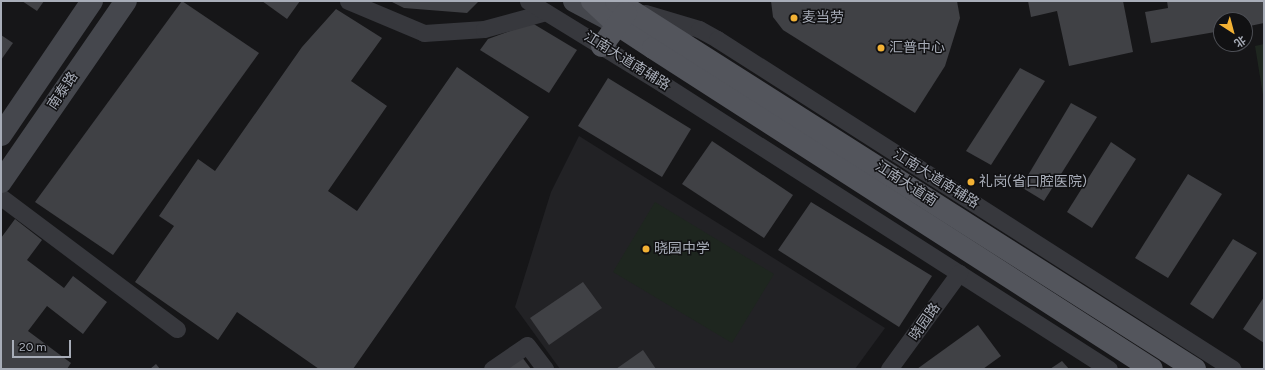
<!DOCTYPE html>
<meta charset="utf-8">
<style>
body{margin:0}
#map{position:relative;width:1265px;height:370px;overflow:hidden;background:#161618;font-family:Figtree,"Noto Sans SC",sans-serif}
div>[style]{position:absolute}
.built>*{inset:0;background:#222225}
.green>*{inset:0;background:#1e261f}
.building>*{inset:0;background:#404145}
.street>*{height:17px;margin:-8.5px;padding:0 8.5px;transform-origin:8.5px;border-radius:8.5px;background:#37383d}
.secondary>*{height:22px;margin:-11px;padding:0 11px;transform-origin:11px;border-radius:11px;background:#45474d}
.primary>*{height:22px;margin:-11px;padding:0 11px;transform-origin:11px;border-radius:11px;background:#53555c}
.dots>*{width:11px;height:11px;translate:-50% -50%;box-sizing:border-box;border:2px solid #111113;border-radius:50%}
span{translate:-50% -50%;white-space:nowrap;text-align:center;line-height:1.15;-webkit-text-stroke:3px #111113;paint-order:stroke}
.poi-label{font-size:14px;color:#a8adb8}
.left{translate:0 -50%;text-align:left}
.street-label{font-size:14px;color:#a8adb8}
.frame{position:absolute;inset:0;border:2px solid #a8adb8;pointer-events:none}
.north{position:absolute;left:1213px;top:12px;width:40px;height:40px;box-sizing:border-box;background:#111113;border:1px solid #4d4f55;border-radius:50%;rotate:144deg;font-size:11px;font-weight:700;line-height:16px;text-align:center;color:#a8adb8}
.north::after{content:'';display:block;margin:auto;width:14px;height:18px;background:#f2b134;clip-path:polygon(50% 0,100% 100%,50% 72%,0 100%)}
.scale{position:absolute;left:12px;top:340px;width:59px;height:18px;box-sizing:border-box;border:2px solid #a8adb8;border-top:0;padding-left:5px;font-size:12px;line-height:14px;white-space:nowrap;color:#a8adb8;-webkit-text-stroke:3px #111113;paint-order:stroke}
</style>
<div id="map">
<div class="built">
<i style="clip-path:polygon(579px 136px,885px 328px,855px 369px,560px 369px,515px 307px,551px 192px)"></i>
</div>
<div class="green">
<i style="clip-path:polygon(1264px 44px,1264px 101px,1255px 46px)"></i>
<i style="clip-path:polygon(655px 202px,774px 274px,732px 343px,613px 272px)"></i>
</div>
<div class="building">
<i style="clip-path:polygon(22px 1px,44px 1px,37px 11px)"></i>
<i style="clip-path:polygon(182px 1px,259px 53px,113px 255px,35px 202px)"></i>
<i style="clip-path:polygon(262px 1px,300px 1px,287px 19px)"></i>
<i style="clip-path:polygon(390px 1px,479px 1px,467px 13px,404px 8px)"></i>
<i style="clip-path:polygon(771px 1px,957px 1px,960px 18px,945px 66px,915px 113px,783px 30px,773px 17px)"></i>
<i style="clip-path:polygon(1028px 1px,1123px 1px,1133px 52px,1069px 66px,1057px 11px,1031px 17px)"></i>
<i style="clip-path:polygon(1167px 1px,1264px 1px,1264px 23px,1245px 27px,1245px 20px,1221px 20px,1221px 31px,1151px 43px,1145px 12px,1168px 8px)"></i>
<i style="clip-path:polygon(336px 9px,382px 38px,351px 81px,387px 106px,328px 191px,357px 211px,457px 67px,529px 117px,353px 369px,319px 369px,237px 312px,218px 340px,135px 282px,174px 226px,159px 216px,198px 159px,215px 171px,302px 47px)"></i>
<i style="clip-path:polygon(532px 23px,577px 50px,549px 93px,480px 50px,488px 39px)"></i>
<i style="clip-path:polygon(1px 35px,13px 43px,1px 60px)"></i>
<i style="clip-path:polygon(1020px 68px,1045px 81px,991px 165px,966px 151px)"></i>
<i style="clip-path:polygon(608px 78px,691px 129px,662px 177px,578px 126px)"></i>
<i style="clip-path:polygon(1071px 103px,1097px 117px,1044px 201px,1021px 187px)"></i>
<i style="clip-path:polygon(712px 141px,793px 195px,764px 238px,682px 184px)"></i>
<i style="clip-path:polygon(1111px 142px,1136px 159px,1092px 228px,1067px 212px)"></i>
<i style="clip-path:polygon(1188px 174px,1222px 194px,1168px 278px,1135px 258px)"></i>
<i style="clip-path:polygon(811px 202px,932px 276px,899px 327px,778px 250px)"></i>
<i style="clip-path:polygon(15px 219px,42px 240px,27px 260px,64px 288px,73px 276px,107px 302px,83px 334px,47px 306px,28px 331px,71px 363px,67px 369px,1px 369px,1px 238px)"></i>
<i style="clip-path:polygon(1233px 239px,1257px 253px,1213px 319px,1190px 304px)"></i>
<i style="clip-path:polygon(583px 282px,602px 308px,549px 345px,530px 318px)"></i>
<i style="clip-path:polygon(1264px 297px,1264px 343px,1243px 329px)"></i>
<i style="clip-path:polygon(978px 325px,1001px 356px,983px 369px,917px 369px)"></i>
<i style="clip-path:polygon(643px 350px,656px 369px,616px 369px)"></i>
<i style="clip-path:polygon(522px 357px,531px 369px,505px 369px)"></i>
<i style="clip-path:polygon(1062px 361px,1069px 369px,1050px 369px)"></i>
<i style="clip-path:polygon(156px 364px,160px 369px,150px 369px)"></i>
</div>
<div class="street">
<i style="left:348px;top:1px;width:82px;rotate:22.8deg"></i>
<i style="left:424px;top:33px;width:60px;rotate:-3.8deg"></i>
<i style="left:484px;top:29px;width:64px;rotate:-15.3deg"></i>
<i style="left:528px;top:1px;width:158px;rotate:31.6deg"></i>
<i style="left:663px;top:84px;width:529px;rotate:32.58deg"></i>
<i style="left:645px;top:13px;width:56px;rotate:16.5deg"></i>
<i style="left:699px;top:29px;width:21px;rotate:29deg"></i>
<i style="left:717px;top:39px;width:612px;rotate:32.6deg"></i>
<i style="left:1px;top:197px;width:220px;rotate:36.9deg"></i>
<i style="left:492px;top:369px;width:42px;rotate:-34.4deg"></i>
<i style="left:527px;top:345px;width:30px;rotate:53deg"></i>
<i style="left:889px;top:369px;width:119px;rotate:-53.9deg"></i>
</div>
<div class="secondary">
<i style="left:574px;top:1px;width:40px;rotate:28deg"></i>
<i style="left:1px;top:135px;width:162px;rotate:-55.8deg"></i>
<i style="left:1px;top:182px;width:220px;rotate:-55.4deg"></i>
</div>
<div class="primary">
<i style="left:592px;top:1px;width:35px;rotate:43deg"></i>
<i style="left:618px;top:25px;width:42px;rotate:33.3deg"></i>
<i style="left:653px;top:48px;width:593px;rotate:32.75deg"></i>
<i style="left:616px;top:1px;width:686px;rotate:32.44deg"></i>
<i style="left:602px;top:46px;width:41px;rotate:-54deg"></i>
</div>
<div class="dots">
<i style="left:794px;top:18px;background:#f2b134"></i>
<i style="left:881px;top:48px;background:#f2b134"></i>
<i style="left:971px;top:182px;background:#f2b134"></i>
<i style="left:646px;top:249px;background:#f2b134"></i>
</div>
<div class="poi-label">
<span class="left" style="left:802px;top:18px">麦当劳</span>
<span class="left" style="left:889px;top:48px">汇普中心</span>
<span class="left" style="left:979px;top:182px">礼岗(省口腔医院)</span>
<span class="left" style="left:654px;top:249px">晓园中学</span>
</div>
<div class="street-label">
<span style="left:627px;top:61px;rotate:32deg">江南大道南辅路</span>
<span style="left:63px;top:91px;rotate:-56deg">南泰路</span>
<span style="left:936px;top:179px;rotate:32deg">江南大道南辅路</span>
<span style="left:906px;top:184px;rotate:33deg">江南大道南</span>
<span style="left:925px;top:322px;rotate:-55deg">晓园路</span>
</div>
<div class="frame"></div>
<div class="north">北</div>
<div class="scale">20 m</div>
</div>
